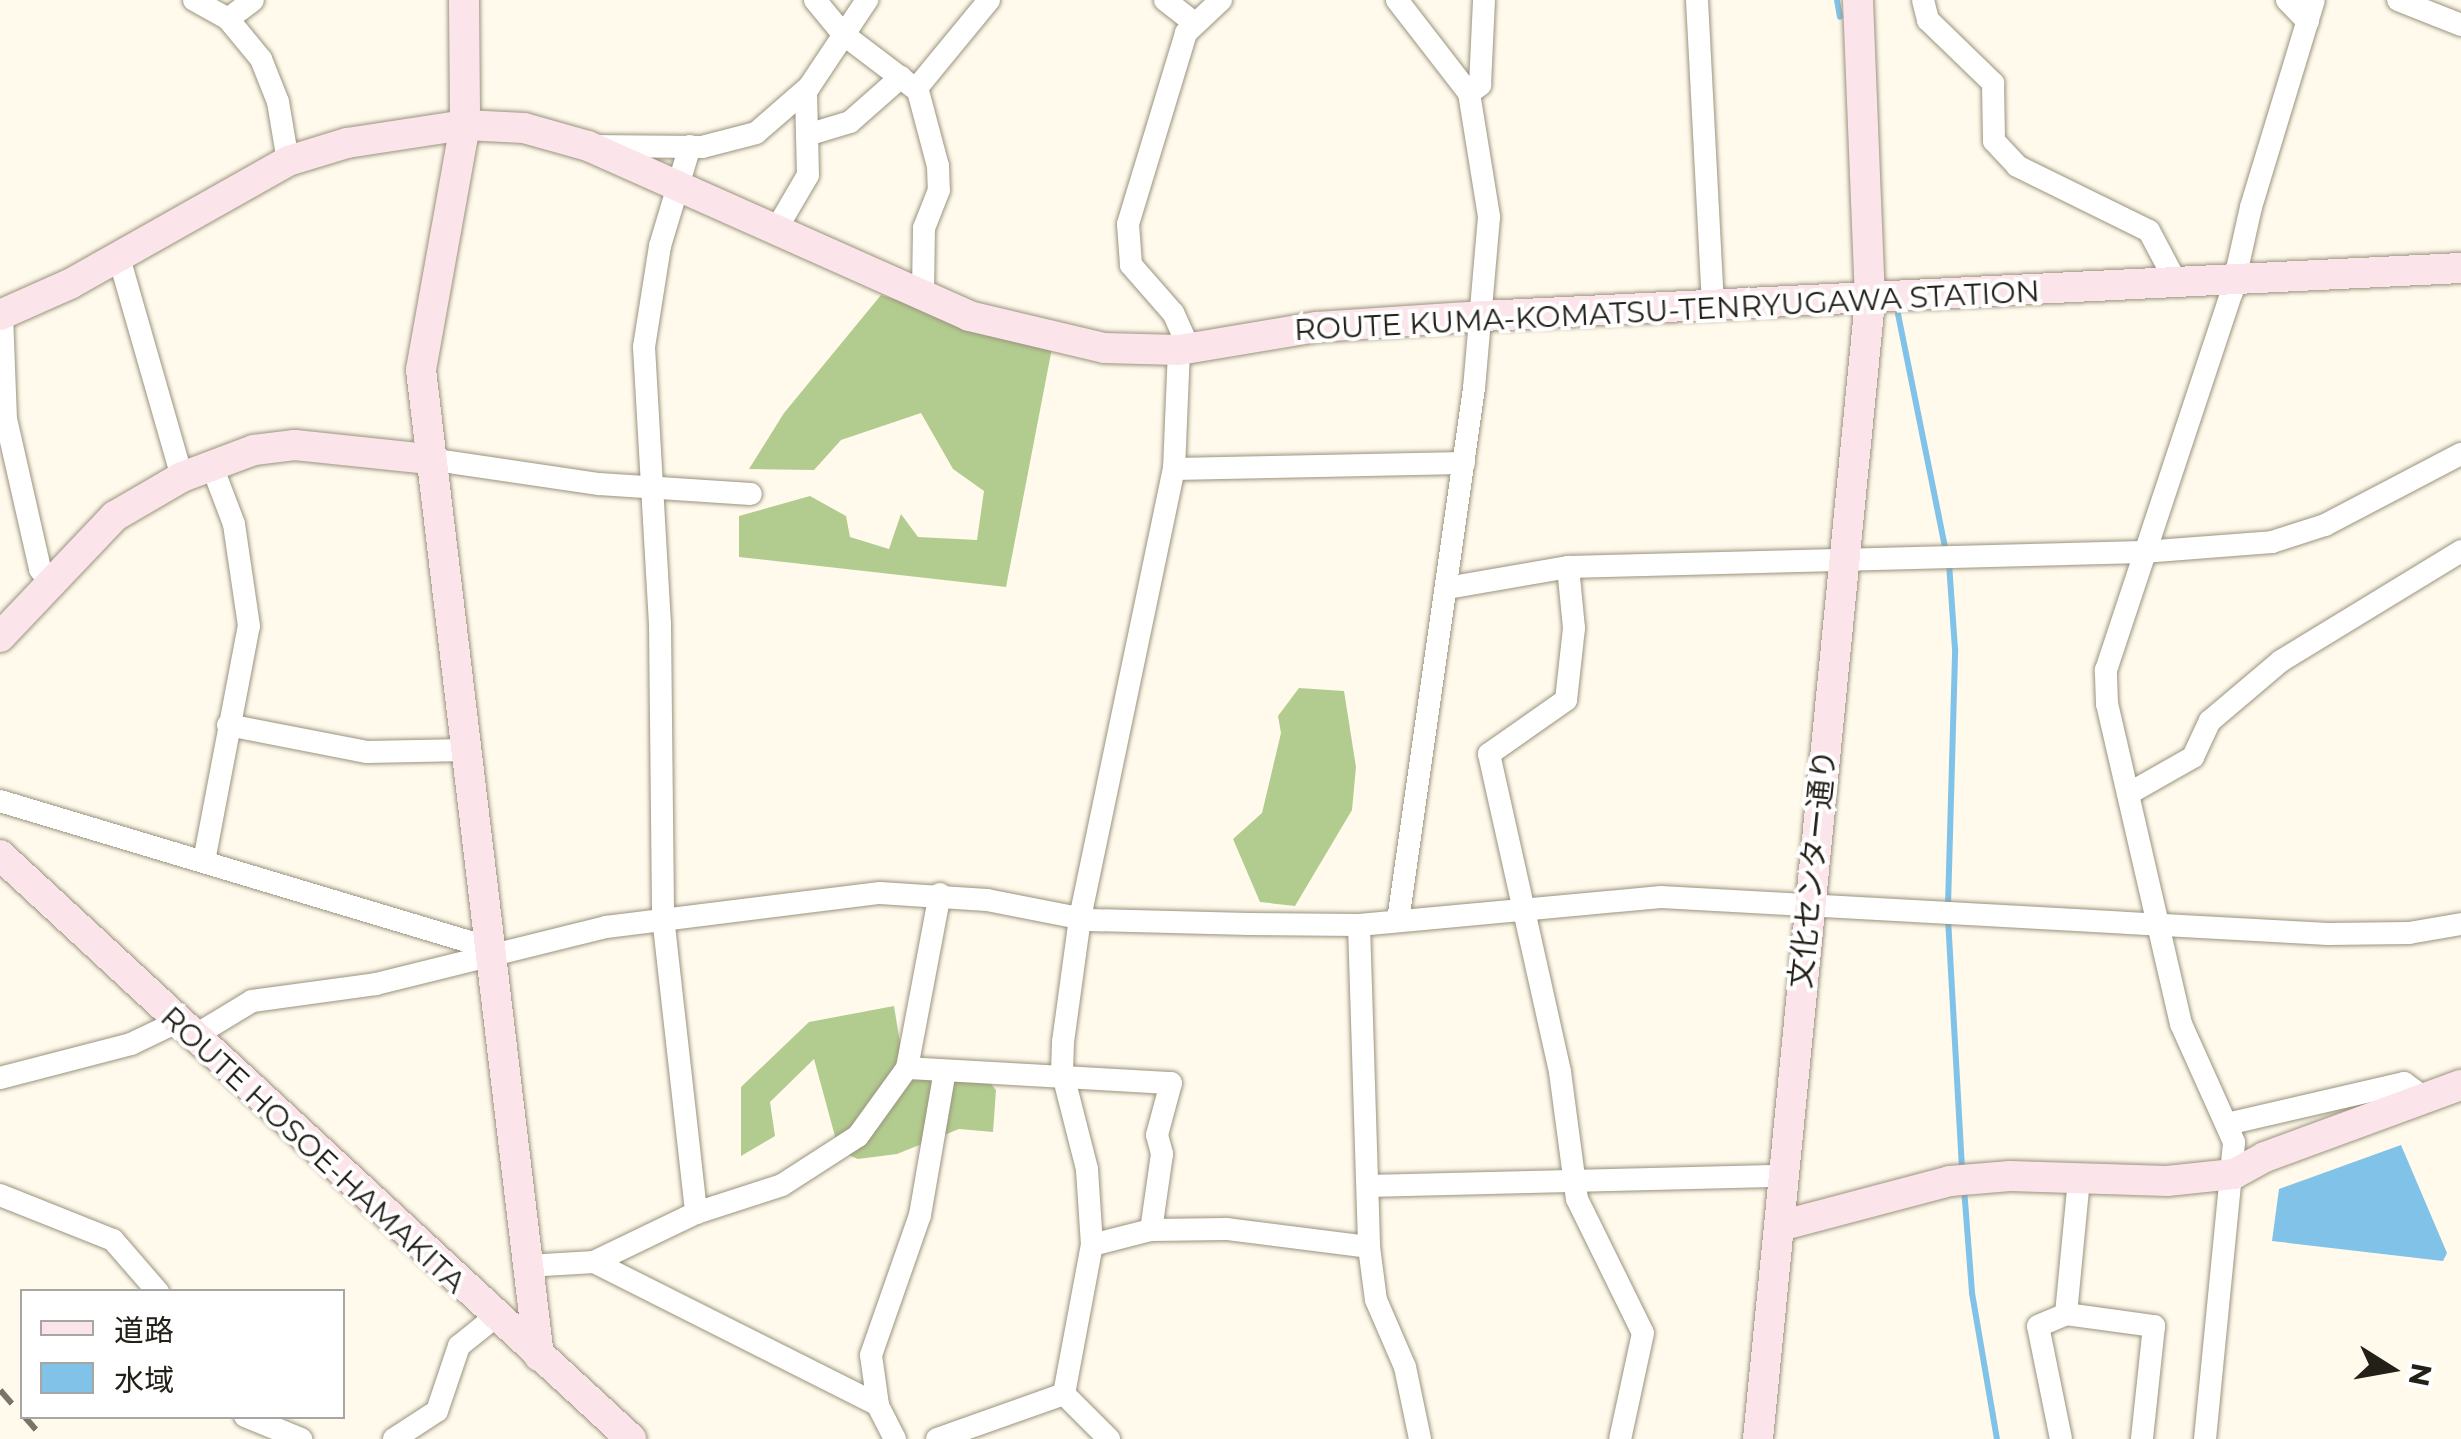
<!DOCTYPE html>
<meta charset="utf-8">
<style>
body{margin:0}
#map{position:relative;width:2461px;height:1439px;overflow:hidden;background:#fffaec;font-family:Montserrat,"Noto Sans JP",sans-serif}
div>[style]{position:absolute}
.forest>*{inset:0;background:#b2cc8f}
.water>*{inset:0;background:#80c2e8}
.stream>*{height:6px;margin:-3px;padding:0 3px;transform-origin:3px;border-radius:3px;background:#80c2e8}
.roads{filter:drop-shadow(0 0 2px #9a937e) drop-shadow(0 0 2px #9a937e)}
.street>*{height:22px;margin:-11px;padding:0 11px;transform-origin:11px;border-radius:11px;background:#fff}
.secondary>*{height:30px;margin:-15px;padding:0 15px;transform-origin:15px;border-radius:15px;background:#fce5ea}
.rail>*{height:6px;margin-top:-3px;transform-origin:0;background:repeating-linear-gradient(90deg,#78746a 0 18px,transparent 0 36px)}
span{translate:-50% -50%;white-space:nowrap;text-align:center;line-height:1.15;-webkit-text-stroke:8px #fff;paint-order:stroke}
.street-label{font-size:30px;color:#232018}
.legend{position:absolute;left:20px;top:1289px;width:325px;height:130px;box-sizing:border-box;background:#fff;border:2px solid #a7a6a3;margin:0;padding:12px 18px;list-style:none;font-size:30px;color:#232018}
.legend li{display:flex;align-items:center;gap:20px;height:50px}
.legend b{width:50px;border:2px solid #a7a6a3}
.north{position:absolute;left:2341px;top:1319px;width:100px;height:100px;-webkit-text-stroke:8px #fff;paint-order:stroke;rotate:101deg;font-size:28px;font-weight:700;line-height:40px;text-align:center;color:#232018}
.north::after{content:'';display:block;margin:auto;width:35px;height:45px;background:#232018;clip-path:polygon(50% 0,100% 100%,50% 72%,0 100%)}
</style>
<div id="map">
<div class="forest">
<i style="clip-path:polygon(881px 295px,1052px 348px,1006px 587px,739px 557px,739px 516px,810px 496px,846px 516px,850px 537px,889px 549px,901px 514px,918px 537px,977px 540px,984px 491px,953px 469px,921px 413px,841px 440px,814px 470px,749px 469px,784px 413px)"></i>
<i style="clip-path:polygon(1299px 688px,1344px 691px,1356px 767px,1352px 810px,1295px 906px,1260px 902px,1233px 839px,1262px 813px,1281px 733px,1278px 716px)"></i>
<i style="clip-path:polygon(894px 1006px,905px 1073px,985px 1077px,996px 1090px,993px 1132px,959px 1129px,897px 1154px,858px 1159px,839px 1151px,814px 1059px,770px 1102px,775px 1136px,741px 1156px,741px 1087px,809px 1022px)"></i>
</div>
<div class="water">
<i style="clip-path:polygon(2401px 1145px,2447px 1253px,2443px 1261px,2272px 1241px,2279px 1189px)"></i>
</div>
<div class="stream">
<i style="left:1837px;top:0;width:17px;rotate:80deg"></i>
<i style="left:1898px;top:314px;width:242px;rotate:78.6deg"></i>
<i style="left:1948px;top:906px;width:257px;rotate:-88.4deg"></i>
<i style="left:1955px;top:649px;width:85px;rotate:-94deg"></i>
<i style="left:1948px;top:918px;width:252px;rotate:86.8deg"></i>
<i style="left:1964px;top:1188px;width:105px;rotate:85.6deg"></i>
<i style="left:1972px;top:1293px;width:148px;rotate:80.3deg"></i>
</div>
<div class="roads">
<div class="street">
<i style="left:194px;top:0;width:39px;rotate:29deg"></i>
<i style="left:228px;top:19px;width:52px;rotate:50.5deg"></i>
<i style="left:261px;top:59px;width:46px;rotate:68.4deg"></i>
<i style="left:278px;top:102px;width:60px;rotate:80.4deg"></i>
<i style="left:815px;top:0;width:44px;rotate:50.5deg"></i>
<i style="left:843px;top:34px;width:94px;rotate:37.2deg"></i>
<i style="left:918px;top:91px;width:78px;rotate:75.1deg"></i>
<i style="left:938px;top:166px;width:24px;rotate:88deg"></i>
<i style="left:939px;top:190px;width:41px;rotate:111.5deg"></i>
<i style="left:924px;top:228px;width:66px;rotate:90.9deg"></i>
<i style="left:1165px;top:0;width:37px;rotate:38deg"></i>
<i style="left:1397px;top:0;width:118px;rotate:52.3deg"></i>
<i style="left:1469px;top:93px;width:126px;rotate:80.8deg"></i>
<i style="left:1489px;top:217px;width:172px;rotate:95deg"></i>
<i style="left:1474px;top:388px;width:538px;rotate:98.12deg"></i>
<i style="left:1697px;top:0;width:305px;rotate:87deg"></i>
<i style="left:1923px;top:0;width:21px;rotate:76deg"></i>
<i style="left:1928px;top:20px;width:91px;rotate:44.1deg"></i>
<i style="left:1993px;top:83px;width:58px;rotate:89deg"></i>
<i style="left:1994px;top:141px;width:34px;rotate:47deg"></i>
<i style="left:2017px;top:166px;width:147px;rotate:26.2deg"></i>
<i style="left:2149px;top:231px;width:58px;rotate:62.1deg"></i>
<i style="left:2287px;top:0;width:30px;rotate:46deg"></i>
<i style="left:2398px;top:0;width:68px;rotate:21.6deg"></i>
<i style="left:228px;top:19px;width:31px;rotate:-37deg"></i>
<i style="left:916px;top:89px;width:115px;rotate:-50.6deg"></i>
<i style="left:1469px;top:93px;width:14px;rotate:-36deg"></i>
<i style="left:1480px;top:85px;width:85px;rotate:-87.3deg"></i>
<i style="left:807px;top:135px;width:45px;rotate:-16.8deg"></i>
<i style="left:850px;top:122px;width:68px;rotate:-41.4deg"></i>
<i style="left:588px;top:146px;width:114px;rotate:0.5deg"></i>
<i style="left:702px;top:147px;width:56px;rotate:-14.5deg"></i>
<i style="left:756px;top:133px;width:70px;rotate:-41deg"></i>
<i style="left:809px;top:87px;width:105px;rotate:-56.3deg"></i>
<i style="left:690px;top:146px;width:104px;rotate:106.7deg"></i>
<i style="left:660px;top:246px;width:102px;rotate:99deg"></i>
<i style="left:644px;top:347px;width:277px;rotate:86.7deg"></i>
<i style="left:660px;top:624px;width:293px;rotate:89.4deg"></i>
<i style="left:663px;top:917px;width:298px;rotate:83.6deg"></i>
<i style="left:777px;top:228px;width:61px;rotate:-59.7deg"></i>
<i style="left:808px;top:175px;width:83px;rotate:-91.4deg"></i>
<i style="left:118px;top:254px;width:232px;rotate:74deg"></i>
<i style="left:2px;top:315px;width:104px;rotate:87.8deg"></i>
<i style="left:6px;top:419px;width:154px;rotate:77.2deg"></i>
<i style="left:40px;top:569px;width:17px;rotate:54deg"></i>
<i style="left:1188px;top:346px;width:36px;rotate:-114deg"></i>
<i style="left:1173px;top:313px;width:64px;rotate:-131.2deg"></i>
<i style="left:1131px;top:265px;width:41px;rotate:-94.2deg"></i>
<i style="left:1128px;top:224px;width:200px;rotate:-73.1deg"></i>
<i style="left:1186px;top:33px;width:48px;rotate:-43.3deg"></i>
<i style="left:429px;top:459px;width:172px;rotate:8.4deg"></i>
<i style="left:599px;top:484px;width:152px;rotate:3.8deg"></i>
<i style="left:1174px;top:469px;width:290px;rotate:-1.2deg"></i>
<i style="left:1568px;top:567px;width:61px;rotate:84.4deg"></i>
<i style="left:1574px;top:628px;width:72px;rotate:96.3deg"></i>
<i style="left:1566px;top:700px;width:94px;rotate:145deg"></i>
<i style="left:1489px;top:754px;width:326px;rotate:77.4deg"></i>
<i style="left:1560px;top:1072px;width:128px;rotate:82.4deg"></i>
<i style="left:1577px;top:1199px;width:149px;rotate:63.8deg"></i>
<i style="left:1643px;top:1333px;width:108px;rotate:102.2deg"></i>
<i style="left:1447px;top:588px;width:123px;rotate:-9.8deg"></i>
<i style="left:1568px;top:567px;width:575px;rotate:-1.49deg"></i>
<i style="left:2143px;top:552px;width:129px;rotate:-4.4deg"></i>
<i style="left:2272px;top:542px;width:56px;rotate:-17.8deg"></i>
<i style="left:2325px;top:525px;width:153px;rotate:-27.6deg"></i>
<i style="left:228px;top:725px;width:142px;rotate:11deg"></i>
<i style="left:367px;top:752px;width:100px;rotate:-1.1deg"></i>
<i style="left:2128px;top:794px;width:75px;rotate:-29.6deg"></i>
<i style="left:2193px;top:757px;width:40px;rotate:-65deg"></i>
<i style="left:2210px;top:721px;width:93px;rotate:-40.2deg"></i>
<i style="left:2281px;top:661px;width:211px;rotate:-31.4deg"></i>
<i style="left:0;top:801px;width:512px;rotate:16.7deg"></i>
<i style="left:204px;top:861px;width:239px;rotate:-79.2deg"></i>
<i style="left:249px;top:626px;width:103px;rotate:-98.4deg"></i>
<i style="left:234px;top:524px;width:62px;rotate:-110.8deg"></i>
<i style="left:1359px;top:925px;width:322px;rotate:88.2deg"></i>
<i style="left:1369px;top:1247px;width:53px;rotate:82.5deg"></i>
<i style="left:1376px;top:1300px;width:73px;rotate:66.6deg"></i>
<i style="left:1405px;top:1367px;width:74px;rotate:78.2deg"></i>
<i style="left:191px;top:1038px;width:71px;rotate:-31.2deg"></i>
<i style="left:252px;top:1001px;width:125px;rotate:-7.8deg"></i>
<i style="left:376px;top:984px;width:237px;rotate:-13.9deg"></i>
<i style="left:606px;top:927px;width:276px;rotate:-7.1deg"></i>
<i style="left:880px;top:893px;width:107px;rotate:3.7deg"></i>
<i style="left:987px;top:900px;width:104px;rotate:11.1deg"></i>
<i style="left:1089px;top:920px;width:160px;rotate:1.4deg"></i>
<i style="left:1249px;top:924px;width:110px;rotate:0.5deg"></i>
<i style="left:1359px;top:925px;width:303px;rotate:-5.3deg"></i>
<i style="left:1661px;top:897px;width:668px;rotate:3.18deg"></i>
<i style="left:2328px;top:934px;width:81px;rotate:-0.7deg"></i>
<i style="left:2409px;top:933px;width:53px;rotate:-9.8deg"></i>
<i style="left:907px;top:1068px;width:264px;rotate:3.3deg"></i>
<i style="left:1171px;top:1083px;width:54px;rotate:105.1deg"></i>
<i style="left:1157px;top:1135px;width:20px;rotate:75deg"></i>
<i style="left:1162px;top:1154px;width:77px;rotate:98.2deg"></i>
<i style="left:0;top:1078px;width:135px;rotate:-14.5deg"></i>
<i style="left:131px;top:1044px;width:49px;rotate:-25.5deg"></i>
<i style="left:2227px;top:1124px;width:182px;rotate:-13deg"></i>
<i style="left:2404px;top:1083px;width:27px;rotate:36deg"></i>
<i style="left:1368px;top:1186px;width:414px;rotate:-1.4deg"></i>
<i style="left:0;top:1195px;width:122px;rotate:21.7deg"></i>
<i style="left:113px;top:1240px;width:69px;rotate:49.1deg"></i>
<i style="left:1092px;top:1245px;width:61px;rotate:-14.3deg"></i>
<i style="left:1151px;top:1230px;width:76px;rotate:-0.8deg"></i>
<i style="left:1227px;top:1229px;width:143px;rotate:7.2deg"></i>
<i style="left:594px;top:1262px;width:318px;rotate:26.7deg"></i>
<i style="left:527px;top:1266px;width:67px;rotate:-3.4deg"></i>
<i style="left:594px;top:1262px;width:113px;rotate:-25.7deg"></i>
<i style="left:696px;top:1213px;width:90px;rotate:-18deg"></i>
<i style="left:782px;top:1185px;width:90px;rotate:-32.8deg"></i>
<i style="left:858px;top:1136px;width:84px;rotate:-54.2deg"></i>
<i style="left:907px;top:1068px;width:177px;rotate:-79.3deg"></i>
<i style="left:2066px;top:1314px;width:137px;rotate:-84.5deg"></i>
<i style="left:245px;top:1416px;width:61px;rotate:22.3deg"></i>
<i style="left:394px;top:1439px;width:51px;rotate:-33.1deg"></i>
<i style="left:437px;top:1411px;width:69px;rotate:-71.3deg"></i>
<i style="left:459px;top:1346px;width:46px;rotate:-38.9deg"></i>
<i style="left:895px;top:1439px;width:38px;rotate:-117deg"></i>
<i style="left:878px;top:1405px;width:50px;rotate:-98deg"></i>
<i style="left:871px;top:1355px;width:148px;rotate:-70.7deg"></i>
<i style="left:920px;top:1215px;width:146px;rotate:-80.2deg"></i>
<i style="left:937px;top:1439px;width:135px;rotate:-19.5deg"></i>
<i style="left:1109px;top:1439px;width:64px;rotate:-135deg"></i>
<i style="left:1064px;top:1394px;width:152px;rotate:-79.4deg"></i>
<i style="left:1092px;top:1245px;width:76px;rotate:-93.8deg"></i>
<i style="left:1087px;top:1169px;width:101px;rotate:-104.3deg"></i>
<i style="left:1062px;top:1071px;width:29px;rotate:-88deg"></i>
<i style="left:1063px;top:1042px;width:125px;rotate:-82.2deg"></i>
<i style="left:1080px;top:918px;width:459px;rotate:-78.2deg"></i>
<i style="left:1174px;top:469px;width:119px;rotate:-87.6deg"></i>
<i style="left:2061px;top:1439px;width:115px;rotate:-101.5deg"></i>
<i style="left:2038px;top:1326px;width:30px;rotate:-23deg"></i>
<i style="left:2066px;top:1314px;width:89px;rotate:7.8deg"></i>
<i style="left:2154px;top:1326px;width:114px;rotate:96.1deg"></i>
<i style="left:2205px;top:1439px;width:298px;rotate:-84.4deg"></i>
<i style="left:2234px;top:1142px;width:129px;rotate:-114.2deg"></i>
<i style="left:2181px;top:1024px;width:328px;rotate:-103deg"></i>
<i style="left:2107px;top:704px;width:34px;rotate:-92deg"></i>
<i style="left:2106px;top:670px;width:398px;rotate:-71.6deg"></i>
<i style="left:2232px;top:292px;width:87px;rotate:-77.4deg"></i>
<i style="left:2251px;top:207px;width:216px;rotate:-73.1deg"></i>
</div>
<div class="secondary">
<i style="left:464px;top:0;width:125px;rotate:89.5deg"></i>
<i style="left:465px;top:125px;width:249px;rotate:100.2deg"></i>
<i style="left:421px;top:370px;width:993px;rotate:83.18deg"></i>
<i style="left:0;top:315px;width:77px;rotate:-23.9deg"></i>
<i style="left:70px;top:284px;width:250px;rotate:-29.4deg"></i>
<i style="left:288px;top:161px;width:62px;rotate:-17deg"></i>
<i style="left:347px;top:143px;width:119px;rotate:-8.7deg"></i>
<i style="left:465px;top:125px;width:59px;rotate:2.9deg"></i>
<i style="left:524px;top:128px;width:66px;rotate:15.7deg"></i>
<i style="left:588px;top:146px;width:417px;rotate:24deg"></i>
<i style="left:969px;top:316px;width:139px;rotate:13.3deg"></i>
<i style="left:1104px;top:348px;width:75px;rotate:1.5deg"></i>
<i style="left:1179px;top:350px;width:140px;rotate:-9.5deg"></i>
<i style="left:1317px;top:327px;width:166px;rotate:-3.8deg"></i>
<i style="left:1483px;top:316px;width:979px;rotate:-2.81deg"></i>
<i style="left:0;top:637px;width:167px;rotate:-46.5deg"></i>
<i style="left:115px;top:516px;width:78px;rotate:-30.2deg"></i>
<i style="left:182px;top:477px;width:77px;rotate:-20.6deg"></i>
<i style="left:254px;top:450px;width:41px;rotate:-7deg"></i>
<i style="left:295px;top:445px;width:135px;rotate:6deg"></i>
<i style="left:0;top:855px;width:860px;rotate:42.78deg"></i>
<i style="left:1780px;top:1226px;width:176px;rotate:-14.8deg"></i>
<i style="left:1950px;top:1181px;width:60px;rotate:-4.8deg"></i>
<i style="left:2010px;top:1176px;width:157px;rotate:1.8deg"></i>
<i style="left:2167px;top:1181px;width:67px;rotate:-6deg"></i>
<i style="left:2234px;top:1174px;width:35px;rotate:-29deg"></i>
<i style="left:2265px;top:1157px;width:209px;rotate:-20.2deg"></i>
<i style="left:1758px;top:1439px;width:1144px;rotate:-84.38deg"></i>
<i style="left:1870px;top:300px;width:300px;rotate:-92.3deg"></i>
</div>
</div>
<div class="rail">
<i style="left:0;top:1390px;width:33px;rotate:49deg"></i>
<i style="left:24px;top:1416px;width:30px;rotate:49deg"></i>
</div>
<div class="street-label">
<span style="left:1667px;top:311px;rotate:-3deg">ROUTE KUMA-KOMATSU-TENRYUGAWA STATION</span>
<span style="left:1813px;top:869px;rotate:-84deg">文化センター通り</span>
<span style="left:313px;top:1150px;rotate:43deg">ROUTE HOSOE-HAMAKITA</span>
</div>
<ul class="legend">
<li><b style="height:12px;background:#fce5ea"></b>道路</li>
<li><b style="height:28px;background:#80c2e8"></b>水域</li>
</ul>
<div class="north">N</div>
</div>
